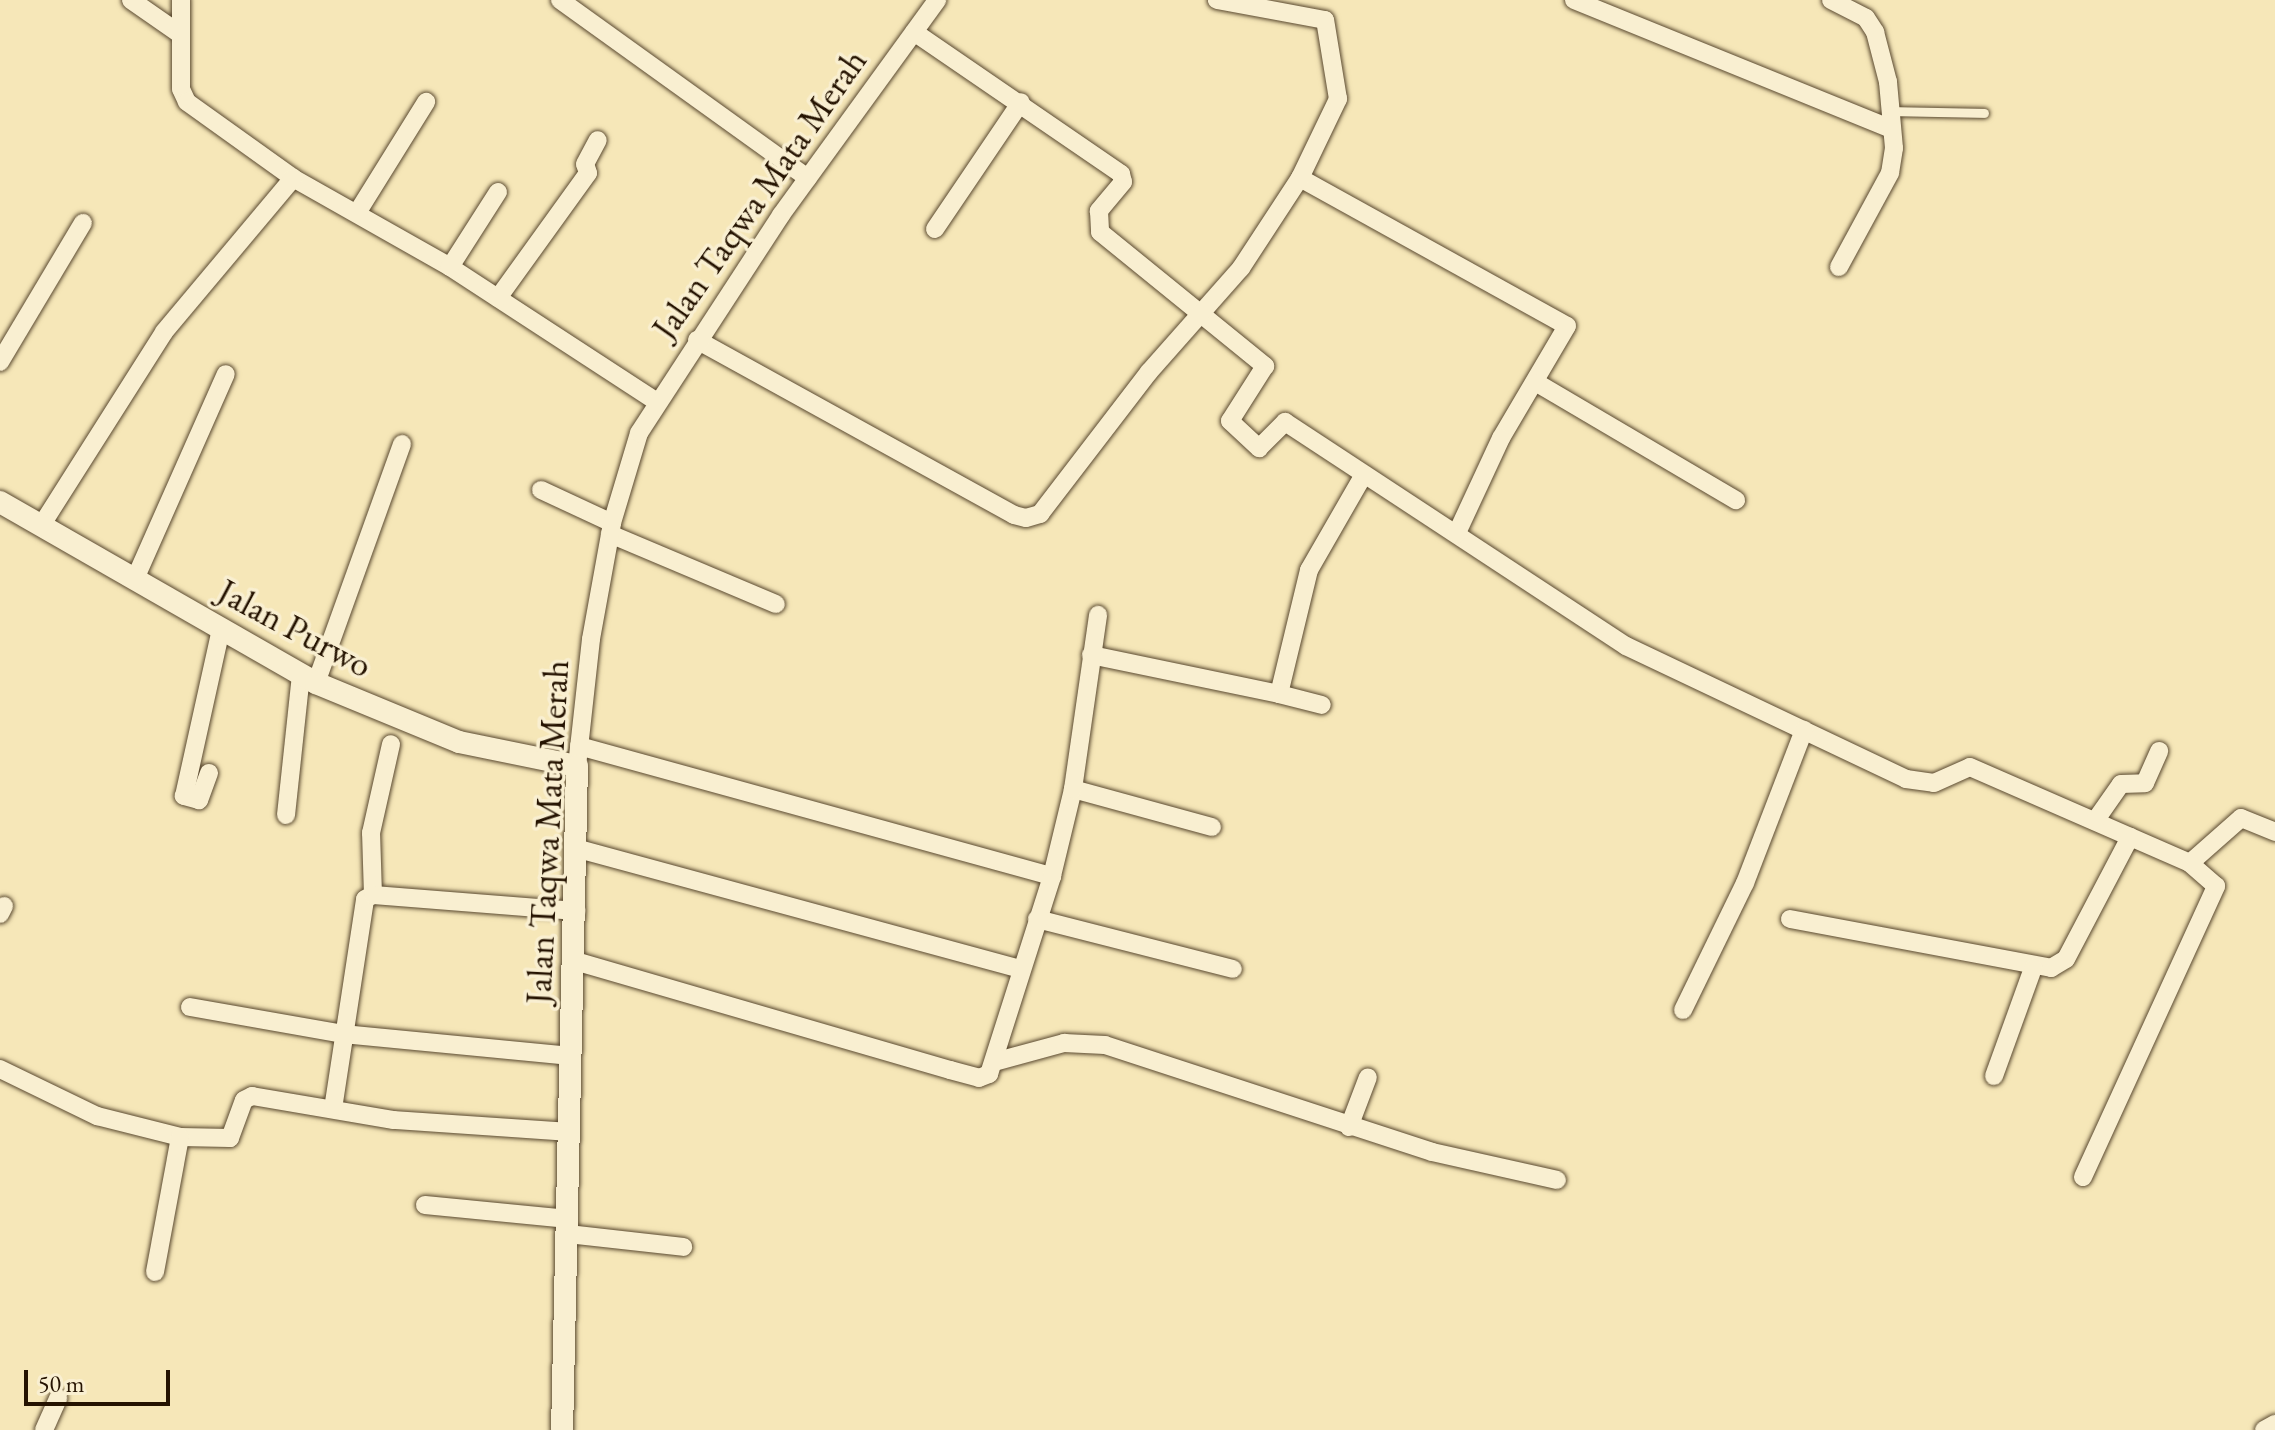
<!DOCTYPE html>
<style>
body{margin:0}
#map{position:relative;width:2275px;height:1430px;overflow:hidden;background:#f6e7b8;font-family:"EB Garamond",serif}
div>[style]{position:absolute}
.roads{filter:drop-shadow(0 0 2px #59482f) drop-shadow(0 0 2px #59482f)}
.service>*{height:9px;margin:-4.5px;padding:0 4.5px;transform-origin:4.5px;border-radius:4.5px;background:#f9efd1}
.minor>*{height:18px;margin:-9px;padding:0 9px;transform-origin:9px;border-radius:9px;background:#f9efd1}
.tertiary>*{height:22px;margin:-11px;padding:0 11px;transform-origin:11px;border-radius:11px;background:#f9efd1}
span{translate:-50% -50%;white-space:nowrap;text-align:center;line-height:1.15;-webkit-text-stroke:7px #f9efd1;paint-order:stroke}
.street-label{font-size:36px;color:#251301}
.scale{position:absolute;left:24px;top:1370px;width:146px;height:36px;box-sizing:border-box;border:4px solid #251301;border-top:0;padding-left:10px;font-size:24px;line-height:28px;white-space:nowrap;color:#251301;-webkit-text-stroke:6px #f9efd1;paint-order:stroke}
</style>
<div id="map">
<div class="roads">
<div class="service">
<i style="left:1891px;top:111px;width:93px;rotate:1.2deg"></i>
</div>
<div class="minor">
<i style="left:131px;top:0;width:60px;rotate:34.8deg"></i>
<i style="left:181px;top:0;width:89px;rotate:90deg"></i>
<i style="left:181px;top:89px;width:14px;rotate:65deg"></i>
<i style="left:187px;top:102px;width:130px;rotate:35.6deg"></i>
<i style="left:293px;top:178px;width:180px;rotate:29.5deg"></i>
<i style="left:450px;top:267px;width:247px;rotate:33.1deg"></i>
<i style="left:560px;top:0;width:305px;rotate:35.7deg"></i>
<i style="left:1574px;top:0;width:343px;rotate:22.1deg"></i>
<i style="left:1831px;top:0;width:39px;rotate:27deg"></i>
<i style="left:1866px;top:18px;width:17px;rotate:57deg"></i>
<i style="left:1875px;top:32px;width:52px;rotate:75.4deg"></i>
<i style="left:1888px;top:82px;width:66px;rotate:84.8deg"></i>
<i style="left:1894px;top:148px;width:25px;rotate:99deg"></i>
<i style="left:1890px;top:173px;width:107px;rotate:118.5deg"></i>
<i style="left:914px;top:32px;width:251px;rotate:34.4deg"></i>
<i style="left:1121px;top:174px;width:8px;rotate:76deg"></i>
<i style="left:1123px;top:182px;width:38px;rotate:130deg"></i>
<i style="left:1099px;top:211px;width:21px;rotate:87deg"></i>
<i style="left:1100px;top:232px;width:213px;rotate:39.1deg"></i>
<i style="left:1265px;top:366px;width:65px;rotate:122.5deg"></i>
<i style="left:1230px;top:421px;width:40px;rotate:43deg"></i>
<i style="left:1259px;top:448px;width:37px;rotate:-45deg"></i>
<i style="left:1285px;top:422px;width:408px;rotate:33.3deg"></i>
<i style="left:1626px;top:646px;width:310px;rotate:25.4deg"></i>
<i style="left:1906px;top:779px;width:28px;rotate:8deg"></i>
<i style="left:1934px;top:783px;width:39px;rotate:-24deg"></i>
<i style="left:1970px;top:767px;width:240px;rotate:23.6deg"></i>
<i style="left:2190px;top:863px;width:68px;rotate:-41.4deg"></i>
<i style="left:2241px;top:818px;width:37px;rotate:22deg"></i>
<i style="left:1300px;top:178px;width:305px;rotate:29deg"></i>
<i style="left:1567px;top:326px;width:130px;rotate:120.5deg"></i>
<i style="left:1501px;top:438px;width:105px;rotate:114.9deg"></i>
<i style="left:357px;top:213px;width:131px;rotate:-58.1deg"></i>
<i style="left:935px;top:229px;width:153px;rotate:-55.9deg"></i>
<i style="left:450px;top:267px;width:89px;rotate:-57.4deg"></i>
<i style="left:498px;top:298px;width:154px;rotate:-54.2deg"></i>
<i style="left:588px;top:173px;width:9px;rotate:-108deg"></i>
<i style="left:585px;top:164px;width:27px;rotate:-62deg"></i>
<i style="left:697px;top:340px;width:362px;rotate:28.9deg"></i>
<i style="left:1014px;top:515px;width:12px;rotate:14deg"></i>
<i style="left:1026px;top:518px;width:15px;rotate:-16deg"></i>
<i style="left:1040px;top:514px;width:179px;rotate:-52.5deg"></i>
<i style="left:1149px;top:372px;width:139px;rotate:-48.5deg"></i>
<i style="left:1241px;top:268px;width:108px;rotate:-56.8deg"></i>
<i style="left:1300px;top:178px;width:88px;rotate:-64.3deg"></i>
<i style="left:1338px;top:99px;width:80px;rotate:-99.3deg"></i>
<i style="left:1325px;top:20px;width:110px;rotate:-169.5deg"></i>
<i style="left:0;top:362px;width:162px;rotate:-59.2deg"></i>
<i style="left:1537px;top:383px;width:231px;rotate:30.5deg"></i>
<i style="left:541px;top:490px;width:78px;rotate:24.9deg"></i>
<i style="left:41px;top:526px;width:230px;rotate:-57.6deg"></i>
<i style="left:164px;top:332px;width:201px;rotate:-50deg"></i>
<i style="left:610px;top:534px;width:180px;rotate:22.9deg"></i>
<i style="left:135px;top:579px;width:224px;rotate:-66.1deg"></i>
<i style="left:1091px;top:655px;width:192px;rotate:11.7deg"></i>
<i style="left:1279px;top:694px;width:128px;rotate:-76.4deg"></i>
<i style="left:1309px;top:570px;width:108px;rotate:-60.1deg"></i>
<i style="left:316px;top:683px;width:254px;rotate:-70.2deg"></i>
<i style="left:1279px;top:694px;width:44px;rotate:14.3deg"></i>
<i style="left:579px;top:746px;width:491px;rotate:15.4deg"></i>
<i style="left:577px;top:766px;width:128px;rotate:-83.7deg"></i>
<i style="left:591px;top:639px;width:118px;rotate:-79.7deg"></i>
<i style="left:612px;top:523px;width:94px;rotate:-73.3deg"></i>
<i style="left:639px;top:433px;width:260px;rotate:-56.9deg"></i>
<i style="left:781px;top:215px;width:266px;rotate:-54deg"></i>
<i style="left:209px;top:773px;width:29px;rotate:110deg"></i>
<i style="left:199px;top:800px;width:16px;rotate:-165deg"></i>
<i style="left:184px;top:796px;width:171px;rotate:-77.5deg"></i>
<i style="left:1073px;top:789px;width:144px;rotate:15.3deg"></i>
<i style="left:286px;top:815px;width:141px;rotate:-83.9deg"></i>
<i style="left:2095px;top:821px;width:45px;rotate:-54.9deg"></i>
<i style="left:2121px;top:784px;width:24px;rotate:-2deg"></i>
<i style="left:2145px;top:783px;width:35px;rotate:-66deg"></i>
<i style="left:575px;top:848px;width:461px;rotate:15.2deg"></i>
<i style="left:373px;top:895px;width:62px;rotate:-91.8deg"></i>
<i style="left:371px;top:833px;width:91px;rotate:-77.3deg"></i>
<i style="left:0;top:914px;width:9px;rotate:-63deg"></i>
<i style="left:1037px;top:919px;width:202px;rotate:14.3deg"></i>
<i style="left:1790px;top:919px;width:266px;rotate:10.6deg"></i>
<i style="left:2051px;top:968px;width:17px;rotate:-31deg"></i>
<i style="left:2066px;top:959px;width:138px;rotate:-62.3deg"></i>
<i style="left:575px;top:961px;width:391px;rotate:16.2deg"></i>
<i style="left:950px;top:1070px;width:30px;rotate:15deg"></i>
<i style="left:979px;top:1078px;width:11px;rotate:-22deg"></i>
<i style="left:989px;top:1074px;width:208px;rotate:-72.3deg"></i>
<i style="left:1052px;top:876px;width:89px;rotate:-76.4deg"></i>
<i style="left:1073px;top:789px;width:176px;rotate:-81.8deg"></i>
<i style="left:190px;top:1007px;width:155px;rotate:10deg"></i>
<i style="left:343px;top:1034px;width:229px;rotate:5.5deg"></i>
<i style="left:1683px;top:1010px;width:141px;rotate:-64deg"></i>
<i style="left:1745px;top:883px;width:164px;rotate:-68.9deg"></i>
<i style="left:994px;top:1062px;width:73px;rotate:-15.2deg"></i>
<i style="left:1064px;top:1043px;width:41px;rotate:2.8deg"></i>
<i style="left:1105px;top:1045px;width:344px;rotate:18.1deg"></i>
<i style="left:1432px;top:1152px;width:128px;rotate:12.6deg"></i>
<i style="left:0;top:1069px;width:108px;rotate:25.9deg"></i>
<i style="left:97px;top:1116px;width:86px;rotate:14.2deg"></i>
<i style="left:180px;top:1137px;width:50px;rotate:1.1deg"></i>
<i style="left:230px;top:1138px;width:40px;rotate:-69.8deg"></i>
<i style="left:244px;top:1100px;width:9px;rotate:-27deg"></i>
<i style="left:252px;top:1096px;width:144px;rotate:9.6deg"></i>
<i style="left:394px;top:1120px;width:175px;rotate:3.9deg"></i>
<i style="left:1994px;top:1076px;width:115px;rotate:-70.1deg"></i>
<i style="left:333px;top:1109px;width:212px;rotate:-81.3deg"></i>
<i style="left:365px;top:899px;width:9px;rotate:-27deg"></i>
<i style="left:373px;top:895px;width:204px;rotate:4.5deg"></i>
<i style="left:1349px;top:1127px;width:53px;rotate:-69.2deg"></i>
<i style="left:2083px;top:1177px;width:320px;rotate:-65.4deg"></i>
<i style="left:2216px;top:886px;width:35px;rotate:-139deg"></i>
<i style="left:425px;top:1205px;width:144px;rotate:5.6deg"></i>
<i style="left:568px;top:1234px;width:116px;rotate:6.4deg"></i>
<i style="left:155px;top:1272px;width:137px;rotate:-79.5deg"></i>
<i style="left:44px;top:1430px;width:35px;rotate:-66deg"></i>
<i style="left:2264px;top:1430px;width:13px;rotate:-29deg"></i>
</div>
<div class="tertiary">
<i style="left:0;top:502px;width:364px;rotate:29.8deg"></i>
<i style="left:316px;top:683px;width:155px;rotate:22.4deg"></i>
<i style="left:459px;top:742px;width:120px;rotate:11.5deg"></i>
<i style="left:577px;top:766px;width:664px;rotate:91.29deg"></i>
</div>
</div>
<div class="street-label">
<span style="left:759px;top:194px;rotate:-55deg">Jalan Taqwa Mata Merah</span>
<span style="left:295px;top:628px;rotate:28deg">Jalan Purwo</span>
<span style="left:547px;top:832px;rotate:-87deg">Jalan Taqwa Mata Merah</span>
</div>
<div class="scale">50 m</div>
</div>
